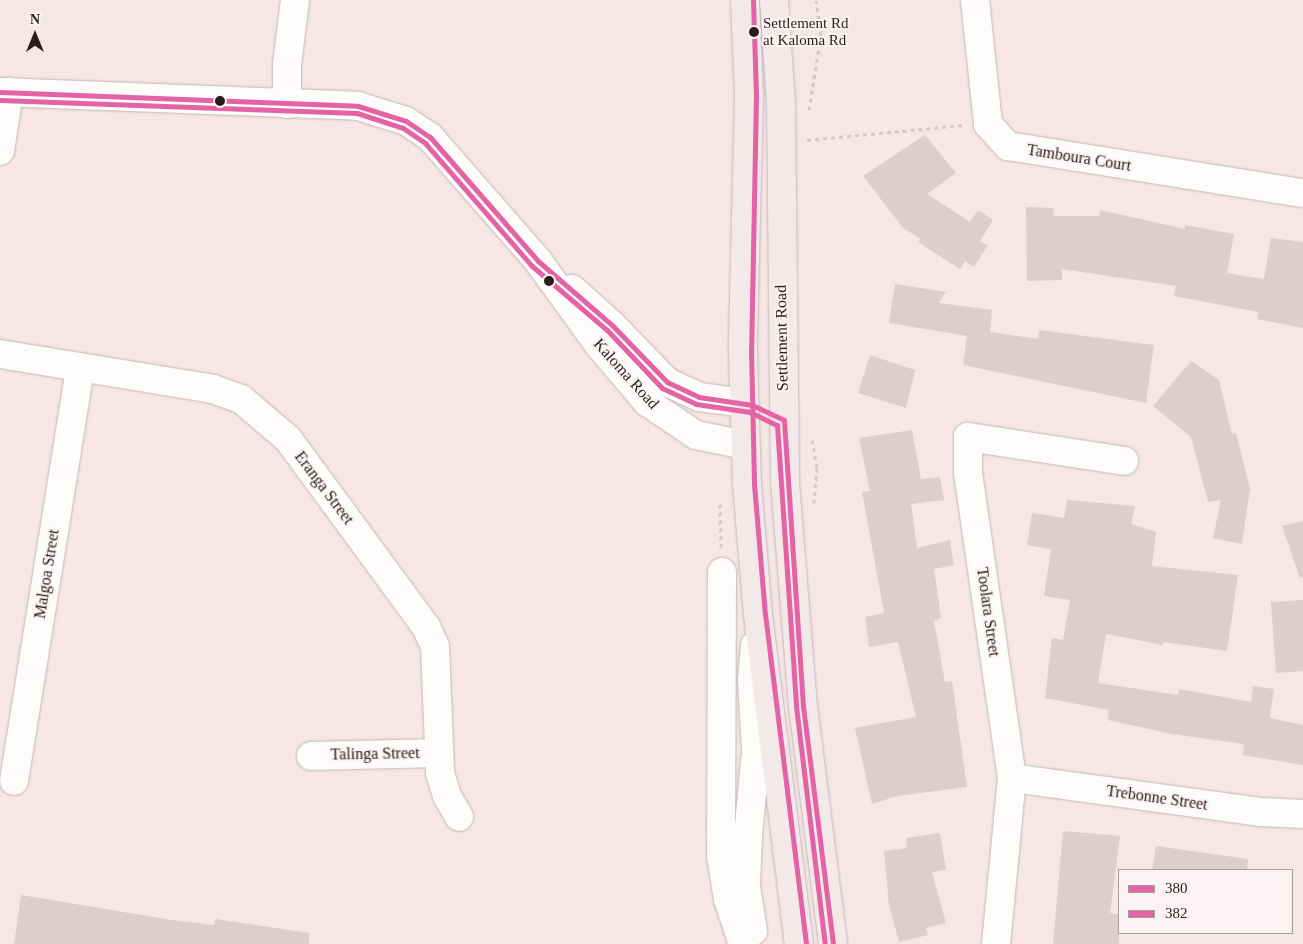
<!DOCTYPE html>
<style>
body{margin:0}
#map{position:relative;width:1303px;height:944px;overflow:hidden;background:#f6e6e6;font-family:Georgia,serif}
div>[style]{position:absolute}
.building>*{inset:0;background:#dccece}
.path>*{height:3px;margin-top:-1.5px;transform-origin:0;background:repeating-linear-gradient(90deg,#d0cbcb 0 4px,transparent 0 8px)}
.roads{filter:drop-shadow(0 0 1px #c4b7b7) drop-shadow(0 0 1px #c4b7b7)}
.minor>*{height:28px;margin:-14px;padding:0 14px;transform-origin:14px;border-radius:14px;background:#fefbfb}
.major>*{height:28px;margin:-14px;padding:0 14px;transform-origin:14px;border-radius:14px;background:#f4e9e9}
.bus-1>*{height:5px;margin:-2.5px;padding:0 2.5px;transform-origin:2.5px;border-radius:2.5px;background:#e463a4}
.bus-2>*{height:5px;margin:-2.5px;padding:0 2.5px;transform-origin:2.5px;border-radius:2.5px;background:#e463a4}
.bus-3>*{height:5px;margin:-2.5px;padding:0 2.5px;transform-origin:2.5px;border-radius:2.5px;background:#e463a4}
.dots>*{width:14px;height:14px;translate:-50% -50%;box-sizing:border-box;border:2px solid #fbf3f3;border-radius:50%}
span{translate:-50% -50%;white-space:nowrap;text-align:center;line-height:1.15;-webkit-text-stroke:4px #fbf3f3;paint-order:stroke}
.bus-label{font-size:15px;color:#291c1c}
.left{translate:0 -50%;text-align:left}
.street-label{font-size:16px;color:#291c1c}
.legend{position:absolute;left:1118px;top:869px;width:175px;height:65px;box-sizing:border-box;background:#fbf3f3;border:1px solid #a79d9d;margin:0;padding:6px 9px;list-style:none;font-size:15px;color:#291c1c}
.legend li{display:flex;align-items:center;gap:10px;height:25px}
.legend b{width:25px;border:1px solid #a79d9d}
.north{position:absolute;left:10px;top:10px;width:50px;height:50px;-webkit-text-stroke:4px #fbf3f3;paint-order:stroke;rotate:0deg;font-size:14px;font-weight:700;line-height:20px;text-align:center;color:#291c1c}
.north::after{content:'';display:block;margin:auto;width:18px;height:22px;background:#291c1c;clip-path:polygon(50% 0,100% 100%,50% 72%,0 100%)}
</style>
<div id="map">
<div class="building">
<i style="clip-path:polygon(925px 135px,956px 173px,927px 194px,970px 222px,978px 210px,993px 220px,980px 241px,988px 245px,974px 267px,965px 261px,960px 269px,918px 242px,920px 238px,904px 229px,863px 176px)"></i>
<i style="clip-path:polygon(1026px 207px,1053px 208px,1054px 216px,1099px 216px,1100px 210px,1185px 229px,1185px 225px,1234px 234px,1227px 273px,1264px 279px,1271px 238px,1303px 242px,1303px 328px,1257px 319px,1258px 312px,1174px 296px,1176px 286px,1062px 269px,1062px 280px,1027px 281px)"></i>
<i style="clip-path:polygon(895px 284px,946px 292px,939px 303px,992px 310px,990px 332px,1038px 339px,1039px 330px,1154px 345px,1146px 403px,963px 365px,967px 336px,889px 323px)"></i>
<i style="clip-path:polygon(870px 355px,915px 370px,906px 408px,858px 393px)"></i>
<i style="clip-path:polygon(1191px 361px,1219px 380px,1232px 434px,1236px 433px,1250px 489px,1242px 544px,1213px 538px,1221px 500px,1208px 502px,1191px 437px,1153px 406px)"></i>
<i style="clip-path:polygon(912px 430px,921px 479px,940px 477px,944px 500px,911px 504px,917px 548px,950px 540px,954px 565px,934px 569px,941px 618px,934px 621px,945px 682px,952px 681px,967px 787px,897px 796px,872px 804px,855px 728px,916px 717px,898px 642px,869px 647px,865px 617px,884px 613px,862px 492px,870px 491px,859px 438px)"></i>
<i style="clip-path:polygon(1067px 500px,1135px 506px,1131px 524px,1156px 532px,1152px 566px,1238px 575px,1227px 651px,1163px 642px,1163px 645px,1106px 634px,1098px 683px,1178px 695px,1179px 689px,1251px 702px,1253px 686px,1274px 689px,1270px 718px,1303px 725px,1303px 765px,1243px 755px,1244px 744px,1172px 734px,1108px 720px,1109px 710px,1045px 698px,1052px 638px,1063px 640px,1070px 600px,1044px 596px,1051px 549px,1027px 545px,1032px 513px,1064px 518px)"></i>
<i style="clip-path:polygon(1303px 521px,1303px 577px,1300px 578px,1282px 526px)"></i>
<i style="clip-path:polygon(1303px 600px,1303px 671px,1276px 673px,1271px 602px)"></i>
<i style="clip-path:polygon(1063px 831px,1120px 836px,1110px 913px,1119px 914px,1119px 944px,1053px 944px)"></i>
<i style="clip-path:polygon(940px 833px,946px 870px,932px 872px,946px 923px,926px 928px,928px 935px,899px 942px,889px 905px,884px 851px,907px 848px,906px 838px)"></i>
<i style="clip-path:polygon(1156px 846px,1248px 859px,1247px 870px,1152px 870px)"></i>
<i style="clip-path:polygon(21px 895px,171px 920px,214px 925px,215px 919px,309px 933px,309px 944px,14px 944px)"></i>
</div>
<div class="path">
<i style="left:809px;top:110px;width:76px;rotate:-80.9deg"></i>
<i style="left:821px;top:35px;width:35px;rotate:-98deg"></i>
<i style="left:807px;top:140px;width:157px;rotate:-5.5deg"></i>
<i style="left:812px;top:440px;width:28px;rotate:80deg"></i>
<i style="left:817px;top:468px;width:35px;rotate:95deg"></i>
<i style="left:720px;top:504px;width:43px;rotate:88.7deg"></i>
</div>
<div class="roads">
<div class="minor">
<i style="left:975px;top:0;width:125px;rotate:84deg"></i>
<i style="left:988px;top:124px;width:30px;rotate:48deg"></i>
<i style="left:1008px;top:146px;width:299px;rotate:9.1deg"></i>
<i style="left:0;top:92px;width:358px;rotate:2.2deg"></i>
<i style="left:358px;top:106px;width:50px;rotate:17.4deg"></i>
<i style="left:406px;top:121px;width:29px;rotate:34deg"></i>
<i style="left:430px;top:137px;width:164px;rotate:48.9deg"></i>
<i style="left:538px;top:261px;width:102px;rotate:54.1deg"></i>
<i style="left:598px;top:344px;width:76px;rotate:49.8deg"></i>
<i style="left:647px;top:402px;width:59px;rotate:34deg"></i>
<i style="left:696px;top:435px;width:50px;rotate:11.5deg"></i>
<i style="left:287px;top:104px;width:39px;rotate:-90deg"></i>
<i style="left:287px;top:65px;width:65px;rotate:-83deg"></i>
<i style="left:0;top:151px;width:60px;rotate:-81.3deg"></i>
<i style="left:572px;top:289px;width:54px;rotate:42deg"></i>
<i style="left:612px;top:325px;width:79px;rotate:46deg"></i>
<i style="left:667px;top:382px;width:35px;rotate:25deg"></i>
<i style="left:699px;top:397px;width:45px;rotate:7.6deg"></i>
<i style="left:0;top:354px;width:216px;rotate:9.3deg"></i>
<i style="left:213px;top:389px;width:30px;rotate:20deg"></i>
<i style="left:241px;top:399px;width:62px;rotate:40.4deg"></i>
<i style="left:288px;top:439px;width:233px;rotate:53.7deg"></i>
<i style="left:426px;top:627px;width:21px;rotate:65deg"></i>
<i style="left:435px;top:646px;width:127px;rotate:87.7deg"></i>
<i style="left:440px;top:773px;width:24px;rotate:73deg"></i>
<i style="left:447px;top:796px;width:24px;rotate:60deg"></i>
<i style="left:722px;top:572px;width:284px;rotate:90.2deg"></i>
<i style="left:721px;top:856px;width:44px;rotate:80.8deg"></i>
<i style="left:728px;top:899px;width:47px;rotate:71.6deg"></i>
<i style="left:311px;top:756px;width:128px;rotate:-1.3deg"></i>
<i style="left:1012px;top:778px;width:250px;rotate:7.8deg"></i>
<i style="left:1260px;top:812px;width:43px;rotate:2.7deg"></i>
<i style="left:14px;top:781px;width:419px;rotate:-80.9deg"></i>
<i style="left:753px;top:931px;width:45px;rotate:-99deg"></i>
<i style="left:746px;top:887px;width:51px;rotate:-87.8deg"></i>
<i style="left:748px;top:836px;width:85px;rotate:-84.6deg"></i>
<i style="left:756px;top:751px;width:71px;rotate:-93.2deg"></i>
<i style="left:752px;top:680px;width:35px;rotate:-85deg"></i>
<i style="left:996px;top:944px;width:167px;rotate:-84.5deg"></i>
<i style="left:1012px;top:778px;width:308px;rotate:-98.2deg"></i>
<i style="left:968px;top:473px;width:36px;rotate:-90deg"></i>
<i style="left:968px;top:437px;width:158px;rotate:8.7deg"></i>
</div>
<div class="major">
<i style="left:745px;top:0;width:96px;rotate:87.6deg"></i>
<i style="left:749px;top:96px;width:254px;rotate:91.4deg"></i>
<i style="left:743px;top:350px;width:134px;rotate:88.3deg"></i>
<i style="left:747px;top:484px;width:131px;rotate:85.2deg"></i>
<i style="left:758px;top:615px;width:332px;rotate:82.9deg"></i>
<i style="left:774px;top:0;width:102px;rotate:86.1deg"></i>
<i style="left:781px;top:102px;width:381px;rotate:89.4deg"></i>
<i style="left:785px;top:483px;width:224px;rotate:85.4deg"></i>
<i style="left:803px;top:706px;width:240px;rotate:82.8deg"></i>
</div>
</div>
<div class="bus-1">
<i style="left:0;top:92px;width:358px;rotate:2.2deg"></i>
<i style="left:358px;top:106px;width:50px;rotate:17.4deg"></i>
<i style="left:406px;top:121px;width:29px;rotate:34deg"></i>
<i style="left:430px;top:137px;width:164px;rotate:48.9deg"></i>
<i style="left:538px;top:261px;width:98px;rotate:40.9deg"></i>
<i style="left:612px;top:325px;width:79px;rotate:46deg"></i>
<i style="left:667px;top:382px;width:35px;rotate:25deg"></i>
<i style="left:699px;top:397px;width:54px;rotate:8.6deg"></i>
<i style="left:752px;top:405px;width:35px;rotate:25deg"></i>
<i style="left:784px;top:420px;width:287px;rotate:86.2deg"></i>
<i style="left:803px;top:706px;width:240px;rotate:82.8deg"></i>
</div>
<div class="bus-2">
<i style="left:0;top:100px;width:357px;rotate:2.1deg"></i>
<i style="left:357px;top:113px;width:48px;rotate:18.1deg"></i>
<i style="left:403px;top:128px;width:27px;rotate:34deg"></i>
<i style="left:425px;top:143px;width:163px;rotate:49deg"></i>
<i style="left:532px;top:266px;width:99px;rotate:40.5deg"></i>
<i style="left:607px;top:330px;width:80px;rotate:46.5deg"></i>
<i style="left:662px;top:388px;width:38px;rotate:25deg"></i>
<i style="left:696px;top:404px;width:55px;rotate:8.4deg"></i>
<i style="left:750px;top:412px;width:30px;rotate:26deg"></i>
<i style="left:777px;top:425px;width:282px;rotate:86.1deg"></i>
<i style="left:796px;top:706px;width:240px;rotate:83.1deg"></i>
</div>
<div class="bus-3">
<i style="left:753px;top:0;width:96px;rotate:88.2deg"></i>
<i style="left:756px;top:96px;width:254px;rotate:91.1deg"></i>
<i style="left:751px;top:350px;width:134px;rotate:88.7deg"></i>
<i style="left:754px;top:484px;width:130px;rotate:85.2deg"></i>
<i style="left:765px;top:614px;width:332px;rotate:82.9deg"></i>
</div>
<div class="dots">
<i style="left:754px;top:32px;background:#291c1c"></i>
<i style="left:220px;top:101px;background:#291c1c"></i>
<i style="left:549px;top:281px;background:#291c1c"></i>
</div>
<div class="bus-label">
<span class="left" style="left:763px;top:32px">Settlement Rd<br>at Kaloma Rd</span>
</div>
<div class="street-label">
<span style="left:1079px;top:158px;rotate:9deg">Tamboura Court</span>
<span style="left:782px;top:338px;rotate:-91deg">Settlement Road</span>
<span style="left:626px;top:374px;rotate:48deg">Kaloma Road</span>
<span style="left:324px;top:488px;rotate:53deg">Eranga Street</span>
<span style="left:47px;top:574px;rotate:-81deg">Malgoa Street</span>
<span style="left:988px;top:612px;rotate:82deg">Toolara Street</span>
<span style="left:375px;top:754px;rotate:-1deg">Talinga Street</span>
<span style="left:1157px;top:798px;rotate:8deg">Trebonne Street</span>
</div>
<ul class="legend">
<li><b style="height:6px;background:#e463a4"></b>380</li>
<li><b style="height:6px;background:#e463a4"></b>382</li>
</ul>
<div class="north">N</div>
</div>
